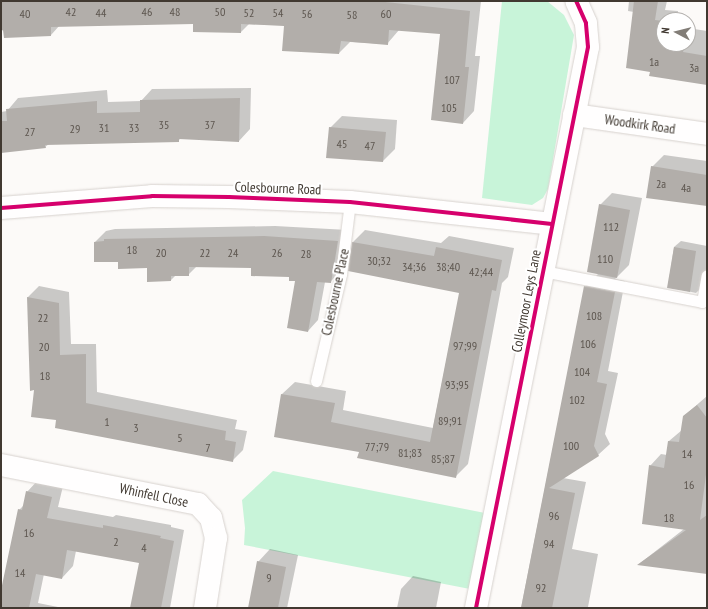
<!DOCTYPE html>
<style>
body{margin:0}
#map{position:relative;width:708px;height:609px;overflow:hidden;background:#fcfaf8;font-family:"PT Sans Narrow",sans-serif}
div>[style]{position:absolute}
.green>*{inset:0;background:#c8f4d9}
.shadow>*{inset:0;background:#0003}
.building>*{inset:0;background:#b2aeaa}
.roads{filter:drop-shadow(0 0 1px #d7d2ce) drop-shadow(0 0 1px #d7d2ce)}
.service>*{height:11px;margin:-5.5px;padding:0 5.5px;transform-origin:5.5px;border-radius:5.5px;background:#fffefe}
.minor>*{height:22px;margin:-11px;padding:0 11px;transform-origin:11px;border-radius:11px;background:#fffefe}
.cycleway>*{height:4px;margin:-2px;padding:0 2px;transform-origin:2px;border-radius:2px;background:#d6006c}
span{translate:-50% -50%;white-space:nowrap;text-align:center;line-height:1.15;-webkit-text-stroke:4px #fff;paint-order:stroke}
.number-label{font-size:12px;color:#5d564f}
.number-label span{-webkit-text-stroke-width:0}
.street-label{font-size:14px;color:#413931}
.frame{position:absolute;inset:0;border:2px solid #413931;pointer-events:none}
.north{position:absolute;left:656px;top:12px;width:40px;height:40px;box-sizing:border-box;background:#fff;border:1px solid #b3b0ad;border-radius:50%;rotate:277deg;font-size:11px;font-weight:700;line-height:16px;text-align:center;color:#413931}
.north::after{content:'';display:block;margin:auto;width:14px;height:18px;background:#827d77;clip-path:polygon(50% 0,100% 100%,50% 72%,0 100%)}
</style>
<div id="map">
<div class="green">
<i style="clip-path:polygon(502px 1px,547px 1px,564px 15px,574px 35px,548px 189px,543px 198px,532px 205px,482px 198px)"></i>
<i style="clip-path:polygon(273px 471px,485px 513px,470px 589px,244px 545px,245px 528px,242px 500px)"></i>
</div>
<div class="shadow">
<i style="clip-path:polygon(1px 1px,481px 1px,475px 56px,480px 56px,474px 111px,463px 123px,441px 33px,399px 30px,387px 44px,350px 42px,339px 53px,285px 25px,249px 24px,241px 32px,194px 22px,60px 25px,51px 35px,1px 30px)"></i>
<i style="clip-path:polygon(629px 1px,667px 1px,665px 10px,678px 11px,677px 20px,664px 20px,664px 44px,688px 44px,688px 28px,707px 31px,707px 83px,651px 71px,634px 12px,628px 11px)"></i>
<i style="clip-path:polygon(251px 88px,250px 129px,239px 141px,181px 138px,178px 141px,49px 144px,45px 147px,1px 152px,1px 112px,7px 111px,18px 98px,107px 90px,108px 102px,141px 101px,152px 89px)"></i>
<i style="clip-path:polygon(342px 116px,397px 120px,395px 149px,383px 161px,330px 128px)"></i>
<i style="clip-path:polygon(664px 155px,707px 161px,707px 205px,652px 167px)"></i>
<i style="clip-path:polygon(612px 193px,642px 198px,629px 265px,615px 279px,625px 281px,608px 371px,618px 373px,605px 434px,610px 444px,598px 455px,563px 478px,586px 482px,572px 549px,598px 554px,588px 607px,521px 608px,585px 287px,598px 274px,600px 205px)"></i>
<i style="clip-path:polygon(275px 226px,348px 230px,341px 271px,330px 282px,325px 282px,318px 320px,308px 331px,296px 280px,290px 276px,252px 267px,197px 266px,188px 275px,176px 275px,171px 280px,148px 267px,119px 261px,95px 242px,106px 231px,115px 229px)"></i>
<i style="clip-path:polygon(365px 230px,441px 243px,449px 236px,514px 248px,508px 277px,502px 283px,468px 464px,456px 476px,360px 451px,275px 436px,282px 394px,295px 382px,346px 391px,343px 410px,433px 428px,460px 292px,350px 270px,353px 242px)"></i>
<i style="clip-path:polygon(681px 241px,707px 246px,707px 268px,702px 287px,696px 293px,668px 287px,674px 247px)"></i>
<i style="clip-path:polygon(39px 286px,69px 292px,71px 344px,96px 344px,97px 392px,237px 420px,235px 429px,247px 431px,243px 450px,232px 461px,58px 419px,35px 389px,28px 297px)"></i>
<i style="clip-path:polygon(707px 396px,707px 538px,639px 564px,684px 529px,650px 466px,661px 454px,667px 455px,669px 441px,682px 430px,684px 416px)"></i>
<i style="clip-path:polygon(38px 480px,63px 486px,58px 507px,113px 517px,116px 515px,171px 525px,171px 527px,184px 530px,170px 608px,131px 608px,140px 562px,76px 551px,73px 566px,62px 578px,44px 574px,38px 603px,63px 608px,1px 608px,1px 595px,19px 510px,24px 505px,27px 492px)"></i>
<i style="clip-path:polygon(270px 549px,298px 555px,287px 608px,249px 608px,258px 562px)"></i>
<i style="clip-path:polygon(413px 576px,441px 582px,436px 608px,397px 608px,401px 589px)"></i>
</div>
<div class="building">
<i style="clip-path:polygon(1px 1px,376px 1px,470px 11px,465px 67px,469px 67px,463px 124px,431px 120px,440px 34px,389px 30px,388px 45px,341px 41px,339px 54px,282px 51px,284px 26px,241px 24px,241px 33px,193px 32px,193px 24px,51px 27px,51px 36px,4px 38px,3px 30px,1px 31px)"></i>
<i style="clip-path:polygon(634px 1px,658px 1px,655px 20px,664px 21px,664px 44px,685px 44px,683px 52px,707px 56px,707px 85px,649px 76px,650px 72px,626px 68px)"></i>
<i style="clip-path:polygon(240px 98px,239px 142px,179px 139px,179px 142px,45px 145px,46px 148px,1px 153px,1px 121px,7px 121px,6px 109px,97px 101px,97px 113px,140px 112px,140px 100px)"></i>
<i style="clip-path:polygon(329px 127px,386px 132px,383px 162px,326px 158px)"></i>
<i style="clip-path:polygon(651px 166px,707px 175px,707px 206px,646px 198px)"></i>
<i style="clip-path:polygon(599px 204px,630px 210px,617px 278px,587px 272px)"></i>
<i style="clip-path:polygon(264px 236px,338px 241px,331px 283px,317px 282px,308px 332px,287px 328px,295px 281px,289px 281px,289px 277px,251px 276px,251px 268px,189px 267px,189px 276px,171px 276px,171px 281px,147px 282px,147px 268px,118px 269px,118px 262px,94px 262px,94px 242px,104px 241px,104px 239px)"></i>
<i style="clip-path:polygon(352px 242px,434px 256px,436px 247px,502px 260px,496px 291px,492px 290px,456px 478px,357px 458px,359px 452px,274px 437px,281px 394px,335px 403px,331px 422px,430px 442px,459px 293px,348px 271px)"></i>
<i style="clip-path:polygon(674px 247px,696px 251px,690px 292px,667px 288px)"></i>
<i style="clip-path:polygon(584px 286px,615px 292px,597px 382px,607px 384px,594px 446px,599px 456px,549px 488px,575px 493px,552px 608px,521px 608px)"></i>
<i style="clip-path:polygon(27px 297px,59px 303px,60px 355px,86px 354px,86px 403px,226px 431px,225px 440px,236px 442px,233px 462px,55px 428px,56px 420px,31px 417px,34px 390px,30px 391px)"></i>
<i style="clip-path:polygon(697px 405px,707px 418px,707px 467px,700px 520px,707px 515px,707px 574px,637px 565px,686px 530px,642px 524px,649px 465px,664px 468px,668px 441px,679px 442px,683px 416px)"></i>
<i style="clip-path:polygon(26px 491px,52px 497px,47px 518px,103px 528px,103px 525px,161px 536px,160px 538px,174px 541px,161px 608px,130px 608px,139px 563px,67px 550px,62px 579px,36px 574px,29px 608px,1px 608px,1px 590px,18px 509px,22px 510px)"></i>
<i style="clip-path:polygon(257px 561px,286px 567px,278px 608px,248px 608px)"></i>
</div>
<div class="roads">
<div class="service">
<i style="left:543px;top:271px;width:162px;rotate:11deg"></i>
<i style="left:702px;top:302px;width:27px;rotate:-80deg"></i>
<i style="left:316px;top:381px;width:110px;rotate:-76.8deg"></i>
<i style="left:341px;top:274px;width:73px;rotate:-82.9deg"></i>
</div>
<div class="minor">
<i style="left:574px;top:115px;width:134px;rotate:8.1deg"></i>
<i style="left:1px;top:208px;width:151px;rotate:-4.5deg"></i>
<i style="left:152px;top:196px;width:77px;rotate:0.7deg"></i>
<i style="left:229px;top:197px;width:121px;rotate:2.4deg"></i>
<i style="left:350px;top:202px;width:203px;rotate:6.2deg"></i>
<i style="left:1px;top:465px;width:201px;rotate:11.2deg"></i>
<i style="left:198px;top:504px;width:19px;rotate:47deg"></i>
<i style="left:211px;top:518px;width:21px;rotate:76deg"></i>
<i style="left:216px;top:538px;width:71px;rotate:98.9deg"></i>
<i style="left:476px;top:608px;width:572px;rotate:-78.71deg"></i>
<i style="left:588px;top:47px;width:24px;rotate:-95deg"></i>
<i style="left:586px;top:23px;width:24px;rotate:-114deg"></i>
</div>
</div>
<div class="cycleway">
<i style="left:1px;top:208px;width:151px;rotate:-4.5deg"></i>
<i style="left:152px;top:196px;width:77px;rotate:0.7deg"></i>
<i style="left:229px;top:197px;width:121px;rotate:2.4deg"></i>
<i style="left:350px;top:202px;width:203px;rotate:6.2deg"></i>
<i style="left:476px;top:608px;width:572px;rotate:-78.71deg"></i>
<i style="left:588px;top:47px;width:24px;rotate:-95deg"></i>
<i style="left:586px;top:23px;width:24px;rotate:-114deg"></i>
</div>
<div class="number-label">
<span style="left:71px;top:12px">42</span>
<span style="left:147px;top:12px">46</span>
<span style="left:175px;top:12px">48</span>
<span style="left:220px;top:12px">50</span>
<span style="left:101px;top:13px">44</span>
<span style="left:249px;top:13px">52</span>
<span style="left:278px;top:13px">54</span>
<span style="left:25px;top:14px">40</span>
<span style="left:307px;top:14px">56</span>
<span style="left:386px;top:14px">60</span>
<span style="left:352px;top:15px">58</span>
<span style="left:654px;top:62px">1a</span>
<span style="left:694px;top:68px">3a</span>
<span style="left:452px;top:80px">107</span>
<span style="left:449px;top:108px">105</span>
<span style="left:164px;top:125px">35</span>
<span style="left:210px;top:125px">37</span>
<span style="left:104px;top:128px">31</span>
<span style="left:134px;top:128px">33</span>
<span style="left:75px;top:129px">29</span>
<span style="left:30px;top:132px">27</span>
<span style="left:342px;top:144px">45</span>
<span style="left:370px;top:146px">47</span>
<span style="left:661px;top:184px">2a</span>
<span style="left:686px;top:188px">4a</span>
<span style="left:611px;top:227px">112</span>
<span style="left:132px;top:250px">18</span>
<span style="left:161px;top:253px">20</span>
<span style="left:205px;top:253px">22</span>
<span style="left:233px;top:253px">24</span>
<span style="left:277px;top:253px">26</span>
<span style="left:306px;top:254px">28</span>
<span style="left:605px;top:259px">110</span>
<span style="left:379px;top:261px">30;32</span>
<span style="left:414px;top:267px">34;36</span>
<span style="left:448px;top:267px">38;40</span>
<span style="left:481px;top:272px">42;44</span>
<span style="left:594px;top:316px">108</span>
<span style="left:43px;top:318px">22</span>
<span style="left:588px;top:344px">106</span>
<span style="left:465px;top:346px">97;99</span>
<span style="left:44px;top:347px">20</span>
<span style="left:582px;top:372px">104</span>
<span style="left:45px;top:376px">18</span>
<span style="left:457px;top:385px">93;95</span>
<span style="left:577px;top:400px">102</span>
<span style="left:450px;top:421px">89;91</span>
<span style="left:107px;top:422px">1</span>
<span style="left:136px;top:428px">3</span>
<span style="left:180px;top:438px">5</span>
<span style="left:571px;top:446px">100</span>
<span style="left:377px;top:447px">77;79</span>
<span style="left:208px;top:448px">7</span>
<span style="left:410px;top:453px">81;83</span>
<span style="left:687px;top:454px">14</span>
<span style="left:443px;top:459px">85;87</span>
<span style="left:689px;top:485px">16</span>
<span style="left:554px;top:516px">96</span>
<span style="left:669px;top:518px">18</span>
<span style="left:29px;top:533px">16</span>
<span style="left:116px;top:542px">2</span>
<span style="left:549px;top:544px">94</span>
<span style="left:144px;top:548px">4</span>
<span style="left:20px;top:573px">14</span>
<span style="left:269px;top:578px">9</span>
<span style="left:541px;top:588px">92</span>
</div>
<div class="street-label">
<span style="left:640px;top:124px;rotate:8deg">Woodkirk Road</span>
<span style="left:278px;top:188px;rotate:2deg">Colesbourne Road</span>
<span style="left:335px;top:292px;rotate:-78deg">Colesbourne Place</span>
<span style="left:526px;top:301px;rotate:-79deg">Colleymoor Leys Lane</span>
<span style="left:154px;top:495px;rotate:12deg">Whinfell Close</span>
</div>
<div class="frame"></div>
<div class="north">N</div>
</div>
